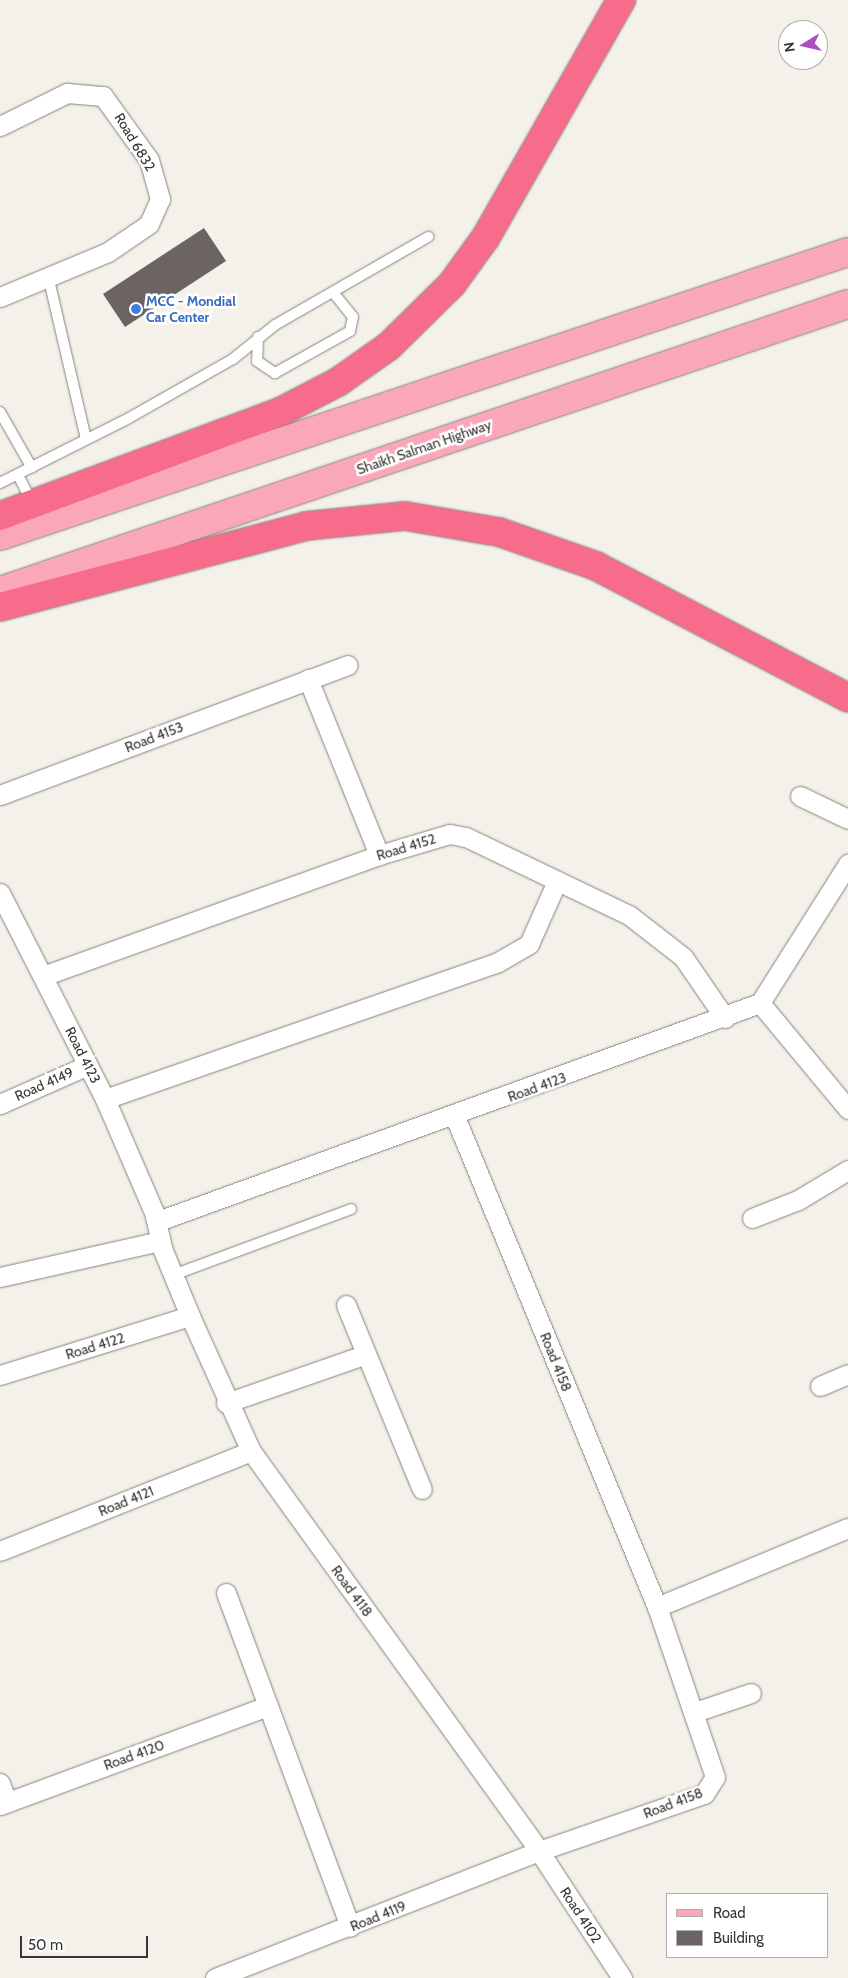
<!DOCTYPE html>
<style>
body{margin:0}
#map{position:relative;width:848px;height:1978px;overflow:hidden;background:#f4f0ea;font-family:Cabin,sans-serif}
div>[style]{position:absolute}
.building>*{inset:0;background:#6b6462}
.roads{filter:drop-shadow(0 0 1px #86827c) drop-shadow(0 0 1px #86827c)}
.service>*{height:10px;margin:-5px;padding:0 5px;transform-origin:5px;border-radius:5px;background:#fff}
.minor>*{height:19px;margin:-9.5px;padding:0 9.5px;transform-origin:9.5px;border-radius:9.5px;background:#fff}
.primary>*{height:28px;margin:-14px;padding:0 14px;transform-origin:14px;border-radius:14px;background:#faa7b9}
.motorway>*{height:28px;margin:-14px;padding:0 14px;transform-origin:14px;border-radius:14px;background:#f76c8a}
.dots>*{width:14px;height:14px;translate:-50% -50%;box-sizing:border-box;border:2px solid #fff;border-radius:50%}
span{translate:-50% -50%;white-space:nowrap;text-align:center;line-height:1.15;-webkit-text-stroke:5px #fff;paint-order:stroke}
.street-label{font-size:14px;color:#383634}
.shop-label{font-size:14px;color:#366cbe;font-weight:700}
.left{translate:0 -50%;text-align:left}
.legend{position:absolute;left:666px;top:1893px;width:162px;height:65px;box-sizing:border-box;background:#fff;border:1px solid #afafae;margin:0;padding:6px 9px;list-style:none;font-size:15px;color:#383634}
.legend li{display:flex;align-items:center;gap:10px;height:25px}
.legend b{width:25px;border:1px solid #afafae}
.north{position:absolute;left:778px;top:20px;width:50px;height:50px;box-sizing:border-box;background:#fff;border:1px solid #afafae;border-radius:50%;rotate:261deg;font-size:14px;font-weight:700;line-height:20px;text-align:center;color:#383634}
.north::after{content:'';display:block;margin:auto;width:18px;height:22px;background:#a952bf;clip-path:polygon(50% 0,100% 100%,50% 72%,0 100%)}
.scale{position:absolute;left:20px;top:1936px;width:128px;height:22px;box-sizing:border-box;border:2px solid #383634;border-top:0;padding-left:6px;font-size:15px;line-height:18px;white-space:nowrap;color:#383634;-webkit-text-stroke:4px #fff;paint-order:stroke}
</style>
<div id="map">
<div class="building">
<i style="clip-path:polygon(204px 228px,226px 261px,125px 327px,103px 294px)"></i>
</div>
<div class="roads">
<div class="service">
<i style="left:49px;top:280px;width:163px;rotate:76.9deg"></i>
<i style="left:258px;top:337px;width:24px;rotate:92deg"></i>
<i style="left:257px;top:361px;width:22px;rotate:34deg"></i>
<i style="left:275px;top:373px;width:86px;rotate:-29.2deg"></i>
<i style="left:350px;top:331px;width:14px;rotate:-78deg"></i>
<i style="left:353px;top:317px;width:32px;rotate:-129deg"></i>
<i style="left:0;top:412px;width:64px;rotate:60.3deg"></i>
<i style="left:18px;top:475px;width:31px;rotate:63deg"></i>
<i style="left:0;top:483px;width:144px;rotate:-26.7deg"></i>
<i style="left:129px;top:418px;width:120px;rotate:-29.6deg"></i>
<i style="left:233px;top:359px;width:54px;rotate:-39deg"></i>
<i style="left:275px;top:325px;width:177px;rotate:-29.9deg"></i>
<i style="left:173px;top:1275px;width:190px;rotate:-20.3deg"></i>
</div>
<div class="minor">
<i style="left:0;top:126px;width:75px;rotate:-26.2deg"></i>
<i style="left:67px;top:93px;width:36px;rotate:5deg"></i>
<i style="left:103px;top:96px;width:79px;rotate:54.3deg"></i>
<i style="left:149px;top:160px;width:41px;rotate:74.2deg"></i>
<i style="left:160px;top:199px;width:27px;rotate:114deg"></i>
<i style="left:149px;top:224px;width:50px;rotate:145.7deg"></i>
<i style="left:108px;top:252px;width:117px;rotate:157.4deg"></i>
<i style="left:308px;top:679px;width:190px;rotate:68deg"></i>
<i style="left:0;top:795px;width:371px;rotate:-20.5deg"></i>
<i style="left:800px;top:796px;width:53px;rotate:25.6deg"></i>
<i style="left:0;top:893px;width:231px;rotate:63deg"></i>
<i style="left:105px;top:1099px;width:123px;rotate:66.6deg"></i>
<i style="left:154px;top:1212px;width:37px;rotate:77deg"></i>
<i style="left:162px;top:1248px;width:74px;rotate:67.6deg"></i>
<i style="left:190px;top:1316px;width:148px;rotate:65.7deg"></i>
<i style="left:251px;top:1451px;width:493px;rotate:54.2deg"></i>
<i style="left:539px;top:1851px;width:152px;rotate:56.8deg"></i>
<i style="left:43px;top:976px;width:357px;rotate:-19.8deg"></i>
<i style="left:379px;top:855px;width:74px;rotate:-16.5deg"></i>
<i style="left:450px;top:834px;width:16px;rotate:11deg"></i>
<i style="left:466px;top:837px;width:181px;rotate:25.6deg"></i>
<i style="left:629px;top:915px;width:68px;rotate:37.9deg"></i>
<i style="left:683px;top:957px;width:74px;rotate:55.5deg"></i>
<i style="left:760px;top:1003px;width:138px;rotate:50.3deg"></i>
<i style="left:105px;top:1099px;width:416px;rotate:-19.2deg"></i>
<i style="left:498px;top:962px;width:36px;rotate:-30deg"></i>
<i style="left:529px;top:944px;width:69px;rotate:-66deg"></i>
<i style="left:0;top:1104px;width:96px;rotate:-23.9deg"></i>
<i style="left:752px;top:1218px;width:49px;rotate:-21.4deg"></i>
<i style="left:798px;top:1200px;width:58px;rotate:-31deg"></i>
<i style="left:158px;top:1221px;width:640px;rotate:-19.91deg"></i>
<i style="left:760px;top:1003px;width:165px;rotate:-57.7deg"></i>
<i style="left:0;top:1277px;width:164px;rotate:-12.7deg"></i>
<i style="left:346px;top:1305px;width:199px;rotate:67.6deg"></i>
<i style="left:0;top:1375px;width:199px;rotate:-17.3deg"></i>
<i style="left:820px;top:1386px;width:30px;rotate:-23deg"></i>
<i style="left:226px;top:1403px;width:146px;rotate:-19.2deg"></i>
<i style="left:0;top:1551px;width:270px;rotate:-21.7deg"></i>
<i style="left:226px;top:1593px;width:356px;rotate:69.6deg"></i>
<i style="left:657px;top:1607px;width:207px;rotate:-22.5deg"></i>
<i style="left:695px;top:1712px;width:59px;rotate:-18.7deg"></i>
<i style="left:0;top:1783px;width:20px;rotate:70deg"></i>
<i style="left:0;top:1805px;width:286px;rotate:-20.3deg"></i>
<i style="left:215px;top:1978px;width:348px;rotate:-21.4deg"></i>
<i style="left:539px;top:1851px;width:175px;rotate:-19.1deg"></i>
<i style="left:704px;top:1794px;width:20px;rotate:-57deg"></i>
<i style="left:715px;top:1777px;width:180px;rotate:-108.8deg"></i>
<i style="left:657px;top:1607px;width:530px;rotate:-112.4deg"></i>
</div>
<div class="primary">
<i style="left:0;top:536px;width:894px;rotate:-18.52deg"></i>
<i style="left:0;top:591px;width:895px;rotate:-18.7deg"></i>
</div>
<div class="motorway">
<i style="left:0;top:516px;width:301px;rotate:-20.4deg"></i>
<i style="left:282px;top:411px;width:63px;rotate:-27.4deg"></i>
<i style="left:338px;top:382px;width:62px;rotate:-35.2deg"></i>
<i style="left:389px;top:346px;width:88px;rotate:-44.5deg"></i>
<i style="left:452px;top:284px;width:58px;rotate:-54.1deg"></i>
<i style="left:486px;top:237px;width:273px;rotate:-60.3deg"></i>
<i style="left:0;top:607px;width:317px;rotate:-14.8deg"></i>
<i style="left:306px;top:526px;width:100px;rotate:-5.8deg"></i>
<i style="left:405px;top:516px;width:95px;rotate:9.7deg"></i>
<i style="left:499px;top:532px;width:103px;rotate:19.3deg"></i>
<i style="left:596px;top:566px;width:284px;rotate:27.6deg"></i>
</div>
</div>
<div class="dots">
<i style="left:136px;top:309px;background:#3f7fe0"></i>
</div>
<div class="street-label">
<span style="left:135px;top:142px;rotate:59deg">Road 6832</span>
<span style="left:424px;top:447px;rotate:-19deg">Shaikh Salman Highway</span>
<span style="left:154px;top:737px;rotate:-21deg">Road 4153</span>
<span style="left:406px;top:847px;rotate:-17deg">Road 4152</span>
<span style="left:83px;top:1055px;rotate:63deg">Road 4123</span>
<span style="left:44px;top:1084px;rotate:-24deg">Road 4149</span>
<span style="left:537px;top:1087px;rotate:-20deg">Road 4123</span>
<span style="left:95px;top:1346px;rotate:-17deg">Road 4122</span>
<span style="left:556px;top:1362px;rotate:68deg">Road 4158</span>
<span style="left:126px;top:1501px;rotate:-22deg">Road 4121</span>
<span style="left:352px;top:1591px;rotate:54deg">Road 4118</span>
<span style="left:134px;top:1755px;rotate:-20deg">Road 4120</span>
<span style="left:673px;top:1803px;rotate:-21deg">Road 4158</span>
<span style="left:581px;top:1915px;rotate:57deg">Road 4102</span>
<span style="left:378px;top:1916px;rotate:-22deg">Road 4119</span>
</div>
<div class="shop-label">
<span class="left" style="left:146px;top:309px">MCC - Mondial<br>Car Center</span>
</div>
<ul class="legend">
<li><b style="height:6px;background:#faa7b9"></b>Road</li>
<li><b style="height:14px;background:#6b6462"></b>Building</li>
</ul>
<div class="north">N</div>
<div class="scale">50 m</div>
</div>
